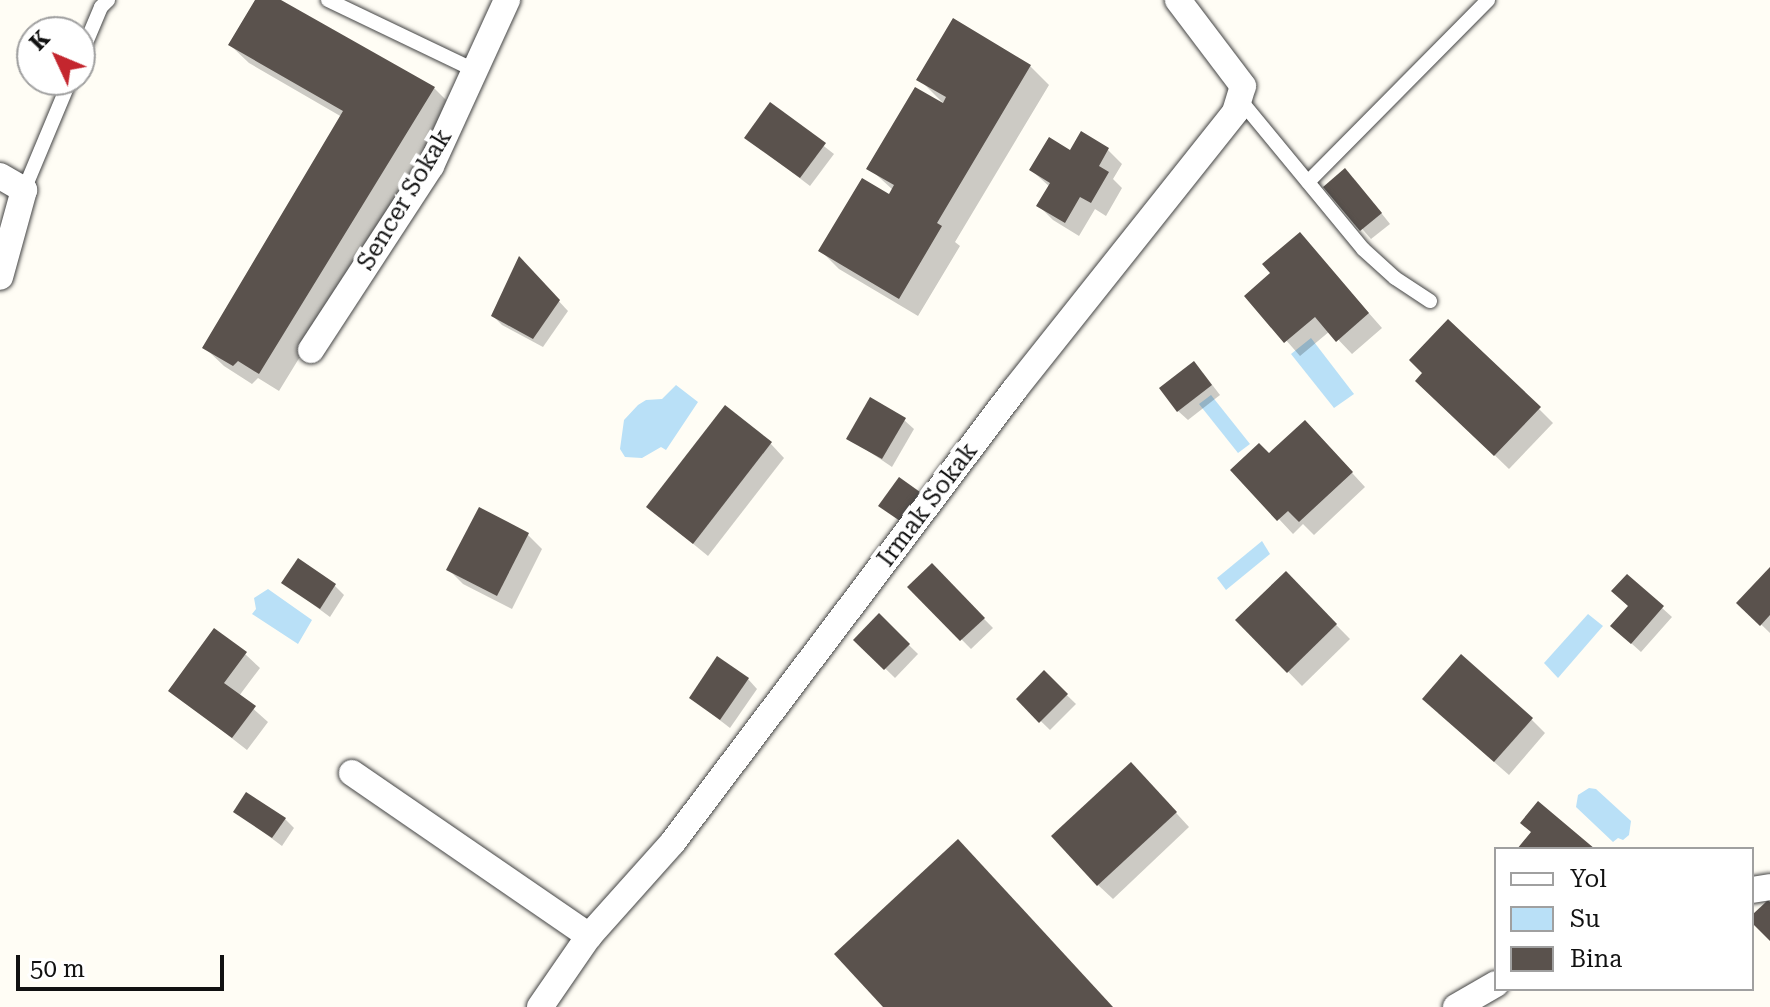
<!DOCTYPE html>
<style>
body{margin:0}
#map{position:relative;width:1770px;height:1007px;overflow:hidden;background:#fffdf5;font-family:"Roboto Serif",serif}
div>[style]{position:absolute}
.water>*{inset:0;background:#b9e0f7}
.shadow>*{inset:0;background:#0003}
.building>*{inset:0;background:#5a524d}
.roads{filter:drop-shadow(0 0 2px #444) drop-shadow(0 0 2px #444)}
.lane>*{height:14px;margin:-7px;padding:0 7px;transform-origin:7px;border-radius:7px;background:#fff}
.street>*{height:26px;margin:-13px;padding:0 13px;transform-origin:13px;border-radius:13px;background:#fff}
span{translate:-50% -50%;white-space:nowrap;text-align:center;line-height:1.15;-webkit-text-stroke:8px #fff;paint-order:stroke}
.street-label{font-size:24px;color:#111}
.legend{position:absolute;left:1494px;top:847px;width:260px;height:144px;box-sizing:border-box;background:#fff;border:2px solid #a0a0a0;margin:0;padding:10px 14px;list-style:none;font-size:24px;color:#111}
.legend li{display:flex;align-items:center;gap:16px;height:40px}
.legend b{width:40px;border:2px solid #a0a0a0}
.north{position:absolute;left:16px;top:16px;width:80px;height:80px;box-sizing:border-box;background:#fff;border:2px solid #a0a0a0;border-radius:50%;rotate:314deg;font-size:22px;font-weight:700;line-height:32px;text-align:center;color:#111}
.north::after{content:'';display:block;margin:auto;width:28px;height:36px;background:#c4262e;clip-path:polygon(50% 0,100% 100%,50% 72%,0 100%)}
.scale{position:absolute;left:16px;top:955px;width:208px;height:36px;box-sizing:border-box;border:4px solid #111;border-top:0;padding-left:10px;font-size:24px;line-height:28px;white-space:nowrap;color:#111;-webkit-text-stroke:6px #fff;paint-order:stroke}
</style>
<div id="map">
<div class="water">
<i style="clip-path:polygon(1311px 338px,1354px 394px,1334px 408px,1291px 354px)"></i>
<i style="clip-path:polygon(676px 385px,698px 402px,666px 450px,661px 447px,642px 458px,625px 457px,620px 449px,624px 420px,638px 405px,646px 400px,662px 399px)"></i>
<i style="clip-path:polygon(1211px 395px,1250px 444px,1238px 453px,1199px 404px)"></i>
<i style="clip-path:polygon(1262px 541px,1270px 554px,1226px 590px,1217px 578px)"></i>
<i style="clip-path:polygon(268px 589px,312px 620px,298px 644px,252px 614px,256px 609px,254px 598px)"></i>
<i style="clip-path:polygon(1588px 614px,1603px 626px,1558px 678px,1544px 663px)"></i>
<i style="clip-path:polygon(1589px 788px,1596px 789px,1631px 821px,1629px 835px,1623px 840px,1618px 838px,1613px 842px,1576px 807px,1578px 795px)"></i>
</div>
<div class="shadow">
<i style="clip-path:polygon(257px 0,277px 0,434px 88px,453px 107px,279px 391px,258px 378px,252px 384px,224px 366px,205px 348px,342px 117px,249px 63px,230px 45px)"></i>
<i style="clip-path:polygon(1030px 66px,1049px 85px,955px 242px,960px 246px,918px 316px,839px 269px,821px 251px,889px 197px,893px 190px,869px 168px,944px 104px,919px 79px)"></i>
<i style="clip-path:polygon(771px 105px,834px 154px,810px 186px,747px 138px)"></i>
<i style="clip-path:polygon(1108px 150px,1122px 164px,1113px 179px,1122px 188px,1106px 216px,1095px 209px,1079px 236px,1053px 220px,1039px 206px,1050px 187px,1031px 170px,1071px 152px)"></i>
<i style="clip-path:polygon(1355px 180px,1390px 224px,1371px 239px,1326px 187px)"></i>
<i style="clip-path:polygon(1300px 235px,1382px 328px,1352px 354px,1330px 331px,1300px 356px,1247px 296px,1273px 273px)"></i>
<i style="clip-path:polygon(528px 268px,568px 311px,543px 347px,502px 325px,493px 316px)"></i>
<i style="clip-path:polygon(1203px 373px,1220px 395px,1188px 420px,1178px 411px)"></i>
<i style="clip-path:polygon(1432px 395px,1539px 409px,1553px 423px,1509px 469px)"></i>
<i style="clip-path:polygon(904px 420px,914px 429px,892px 467px,849px 438px)"></i>
<i style="clip-path:polygon(1319px 437px,1365px 487px,1314px 535px,1303px 524px,1293px 534px,1233px 470px)"></i>
<i style="clip-path:polygon(770px 443px,784px 458px,708px 556px,648px 507px)"></i>
<i style="clip-path:polygon(480px 510px,528px 535px,542px 549px,512px 609px,463px 584px,449px 570px)"></i>
<i style="clip-path:polygon(932px 566px,993px 628px,971px 649px,910px 587px)"></i>
<i style="clip-path:polygon(1770px 570px,1770px 633px,1739px 603px)"></i>
<i style="clip-path:polygon(1286px 574px,1350px 639px,1302px 686px,1238px 620px)"></i>
<i style="clip-path:polygon(1627px 576px,1672px 617px,1641px 652px,1622px 635px,1630px 607px)"></i>
<i style="clip-path:polygon(284px 583px,335px 586px,344px 595px,330px 617px)"></i>
<i style="clip-path:polygon(879px 616px,918px 654px,895px 678px,856px 640px)"></i>
<i style="clip-path:polygon(245px 654px,260px 668px,239px 696px,268px 722px,247px 750px,171px 691px)"></i>
<i style="clip-path:polygon(1044px 673px,1076px 704px,1050px 730px,1018px 699px)"></i>
<i style="clip-path:polygon(748px 679px,757px 689px,730px 728px,691px 698px)"></i>
<i style="clip-path:polygon(1438px 713px,1531px 719px,1545px 733px,1509px 775px)"></i>
<i style="clip-path:polygon(1145px 779px,1189px 827px,1113px 899px,1098px 885px)"></i>
<i style="clip-path:polygon(236px 812px,285px 819px,294px 828px,282px 846px)"></i>
</div>
<div class="building">
<i style="clip-path:polygon(255px 0,281px 0,435px 87px,259px 374px,238px 361px,233px 366px,202px 348px,343px 111px,228px 45px)"></i>
<i style="clip-path:polygon(953px 18px,1031px 65px,937px 223px,942px 226px,899px 299px,818px 251px,862px 178px,889px 194px,894px 185px,866px 169px,915px 87px,943px 103px,946px 97px,916px 80px)"></i>
<i style="clip-path:polygon(770px 102px,826px 143px,800px 178px,744px 138px)"></i>
<i style="clip-path:polygon(1081px 131px,1109px 148px,1099px 166px,1109px 172px,1091px 203px,1080px 197px,1065px 223px,1036px 206px,1050px 183px,1029px 170px,1049px 137px,1070px 150px)"></i>
<i style="clip-path:polygon(1345px 168px,1382px 213px,1360px 231px,1323px 187px)"></i>
<i style="clip-path:polygon(1300px 232px,1369px 313px,1336px 342px,1315px 317px,1284px 343px,1244px 296px,1270px 273px,1262px 264px)"></i>
<i style="clip-path:polygon(519px 256px,560px 300px,533px 339px,491px 316px)"></i>
<i style="clip-path:polygon(1448px 319px,1541px 407px,1494px 456px,1415px 381px,1422px 373px,1409px 360px)"></i>
<i style="clip-path:polygon(1194px 361px,1212px 385px,1177px 412px,1159px 388px)"></i>
<i style="clip-path:polygon(870px 397px,906px 418px,882px 459px,846px 439px)"></i>
<i style="clip-path:polygon(725px 405px,772px 442px,693px 544px,646px 507px)"></i>
<i style="clip-path:polygon(1305px 420px,1353px 472px,1299px 522px,1288px 511px,1277px 521px,1230px 470px,1259px 443px,1269px 453px)"></i>
<i style="clip-path:polygon(899px 477px,920px 492px,900px 521px,878px 506px)"></i>
<i style="clip-path:polygon(479px 507px,529px 533px,497px 596px,446px 570px)"></i>
<i style="clip-path:polygon(298px 558px,336px 584px,320px 609px,281px 583px)"></i>
<i style="clip-path:polygon(932px 563px,985px 618px,960px 641px,907px 587px)"></i>
<i style="clip-path:polygon(1770px 567px,1770px 615px,1760px 626px,1736px 603px)"></i>
<i style="clip-path:polygon(1286px 571px,1337px 624px,1287px 673px,1235px 620px)"></i>
<i style="clip-path:polygon(1627px 574px,1664px 606px,1631px 644px,1610px 626px,1628px 606px,1611px 591px)"></i>
<i style="clip-path:polygon(879px 613px,910px 644px,884px 670px,853px 640px)"></i>
<i style="clip-path:polygon(214px 628px,247px 652px,224px 683px,256px 706px,232px 738px,168px 691px)"></i>
<i style="clip-path:polygon(1461px 654px,1533px 718px,1494px 762px,1422px 699px)"></i>
<i style="clip-path:polygon(717px 656px,749px 678px,720px 720px,689px 698px)"></i>
<i style="clip-path:polygon(1044px 670px,1068px 694px,1039px 723px,1016px 699px)"></i>
<i style="clip-path:polygon(1131px 762px,1177px 812px,1097px 886px,1051px 836px)"></i>
<i style="clip-path:polygon(246px 792px,286px 818px,272px 838px,233px 812px)"></i>
<i style="clip-path:polygon(1538px 801px,1595px 849px,1517px 849px,1531px 832px,1520px 823px)"></i>
<i style="clip-path:polygon(958px 839px,1113px 1007px,883px 1007px,834px 954px)"></i>
<i style="clip-path:polygon(1768px 900px,1770px 902px,1770px 941px,1752px 923px,1752px 915px)"></i>
</div>
<div class="roads">
<div class="lane">
<i style="left:328px;top:0;width:164px;rotate:25.6deg"></i>
<i style="left:80px;top:57px;width:54px;rotate:-67.2deg"></i>
<i style="left:101px;top:7px;width:10px;rotate:-45deg"></i>
<i style="left:1241px;top:101px;width:192px;rotate:50.5deg"></i>
<i style="left:1363px;top:249px;width:43px;rotate:42.2deg"></i>
<i style="left:1395px;top:278px;width:42px;rotate:33.3deg"></i>
<i style="left:1308px;top:182px;width:256px;rotate:-45.3deg"></i>
<i style="left:24px;top:190px;width:119px;rotate:-67.3deg"></i>
</div>
<div class="street">
<i style="left:0;top:176px;width:28px;rotate:30deg"></i>
<i style="left:24px;top:190px;width:90px;rotate:105.4deg"></i>
<i style="left:311px;top:350px;width:220px;rotate:-56.9deg"></i>
<i style="left:431px;top:166px;width:183px;rotate:-65.4deg"></i>
<i style="left:352px;top:773px;width:288px;rotate:34.5deg"></i>
<i style="left:1752px;top:890px;width:18px;rotate:-9deg"></i>
<i style="left:540px;top:1007px;width:86px;rotate:-55.4deg"></i>
<i style="left:589px;top:936px;width:126px;rotate:-48.2deg"></i>
<i style="left:673px;top:842px;width:568px;rotate:-52.95deg"></i>
<i style="left:1015px;top:389px;width:354px;rotate:-51.5deg"></i>
<i style="left:1235px;top:112px;width:27px;rotate:-73deg"></i>
<i style="left:1243px;top:86px;width:108px;rotate:-127.1deg"></i>
<i style="left:1456px;top:1007px;width:46px;rotate:-29.9deg"></i>
</div>
</div>
<div class="street-label">
<span style="left:405px;top:200px;rotate:-59deg">Sencer Sokak</span>
<span style="left:928px;top:505px;rotate:-53deg">Irmak Sokak</span>
</div>
<ul class="legend">
<li><b style="height:10px;background:#fff"></b>Yol</li>
<li><b style="height:22px;background:#b9e0f7"></b>Su</li>
<li><b style="height:22px;background:#5a524d"></b>Bina</li>
</ul>
<div class="north">K</div>
<div class="scale">50 m</div>
</div>
